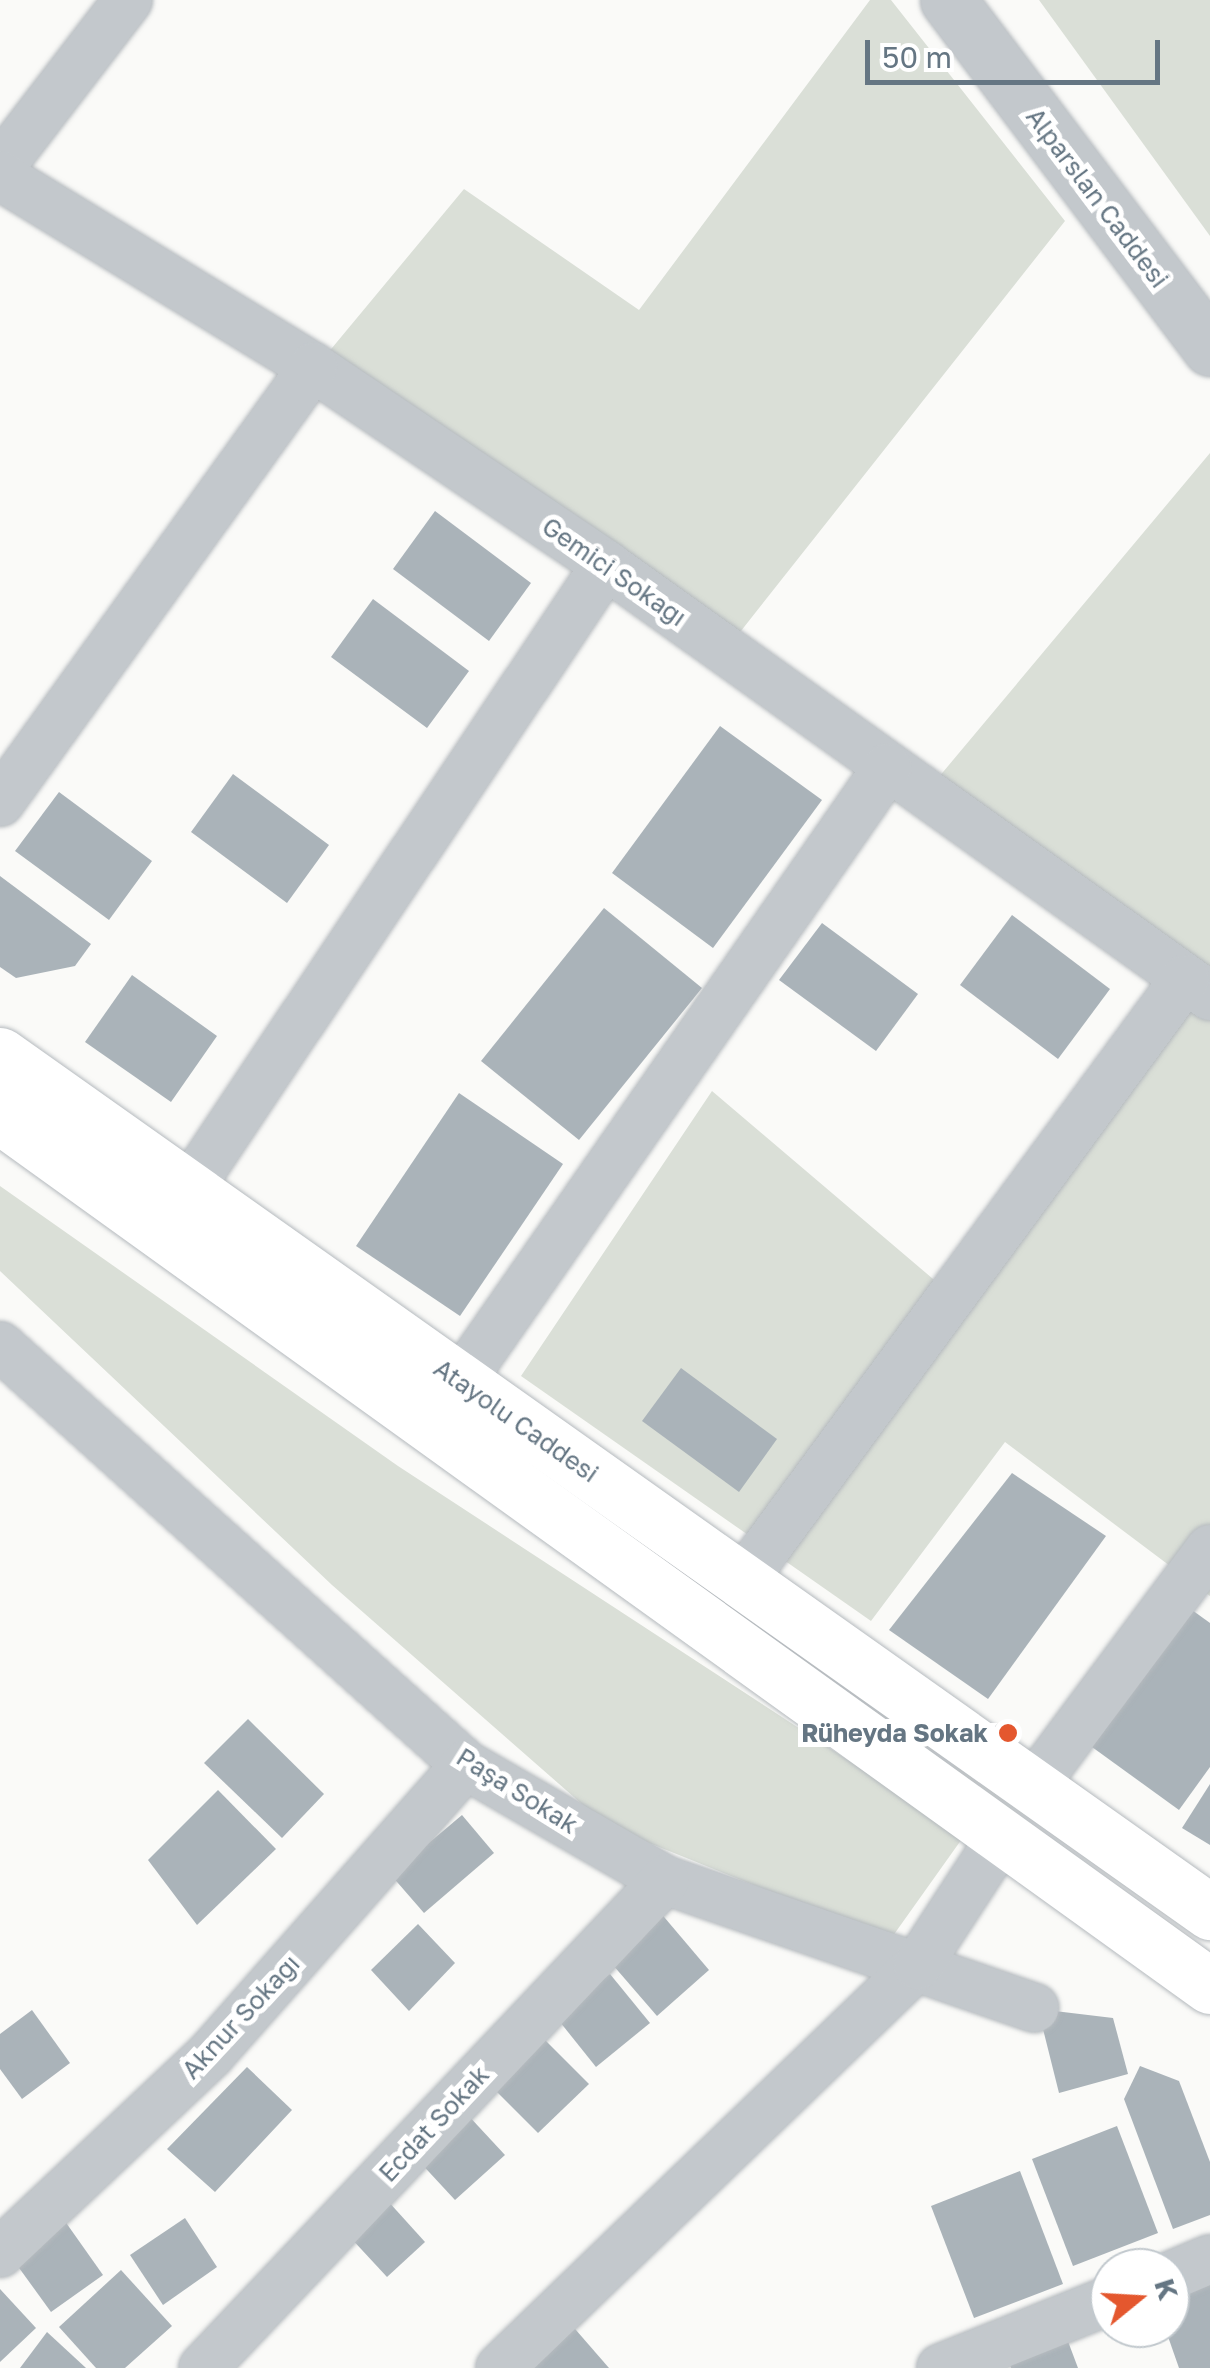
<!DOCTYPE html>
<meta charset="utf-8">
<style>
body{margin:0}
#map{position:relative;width:1210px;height:2368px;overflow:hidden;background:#fafaf8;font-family:"Golos Text",sans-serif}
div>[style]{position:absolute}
.green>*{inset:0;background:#dadfd7}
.building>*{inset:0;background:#aab3b9}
.roads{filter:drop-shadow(0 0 2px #b5babe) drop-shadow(0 0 2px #b5babe)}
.minor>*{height:48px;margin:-24px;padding:0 24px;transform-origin:24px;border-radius:24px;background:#c3c8cc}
.tertiary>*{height:55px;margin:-27.5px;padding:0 27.5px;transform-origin:27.5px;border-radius:27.5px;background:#c3c8cc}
.primary>*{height:55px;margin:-27.5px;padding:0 27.5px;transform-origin:27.5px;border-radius:27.5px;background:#fff}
.dots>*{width:28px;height:28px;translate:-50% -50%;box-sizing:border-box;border:5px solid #fff;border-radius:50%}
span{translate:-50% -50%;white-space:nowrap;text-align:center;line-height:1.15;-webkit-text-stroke:10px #fff;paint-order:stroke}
.street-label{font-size:25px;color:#657683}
.poi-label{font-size:25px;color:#657683;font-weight:700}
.right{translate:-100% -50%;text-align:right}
.north{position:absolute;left:1090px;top:2248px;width:100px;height:100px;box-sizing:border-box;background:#fff;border:2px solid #c1c8cd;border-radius:50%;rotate:72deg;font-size:28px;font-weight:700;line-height:40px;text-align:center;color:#657683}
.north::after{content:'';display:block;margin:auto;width:35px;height:45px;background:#e4572e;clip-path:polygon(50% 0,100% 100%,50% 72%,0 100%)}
.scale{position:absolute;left:865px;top:40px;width:295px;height:45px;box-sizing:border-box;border:5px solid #657683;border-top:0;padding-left:12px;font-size:30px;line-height:35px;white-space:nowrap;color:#657683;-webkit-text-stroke:8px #fff;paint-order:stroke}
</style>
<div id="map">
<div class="green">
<i style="clip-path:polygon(870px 0,891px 0,1065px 221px,737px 636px,327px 354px,464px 189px,639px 310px)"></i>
<i style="clip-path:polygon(1039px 0,1210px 0,1210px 236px)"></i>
<i style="clip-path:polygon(1210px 453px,1210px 1596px,1005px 1442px,871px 1621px,521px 1376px,712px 1091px,966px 1307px,1208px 973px,933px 784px)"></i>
<i style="clip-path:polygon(0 1186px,398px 1466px,964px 1836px,890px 1940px,607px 1826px,332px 1585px,0 1271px)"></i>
</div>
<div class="building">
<i style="clip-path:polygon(435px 511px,531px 583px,489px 641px,393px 569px)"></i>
<i style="clip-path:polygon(373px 599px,469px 671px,427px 728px,331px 657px)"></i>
<i style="clip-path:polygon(720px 726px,822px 800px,713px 948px,612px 873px)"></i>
<i style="clip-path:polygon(233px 774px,329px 845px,287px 903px,191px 832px)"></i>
<i style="clip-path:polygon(59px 792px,152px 861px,109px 920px,15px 851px)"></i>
<i style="clip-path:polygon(0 876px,91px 944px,75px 966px,16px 978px,0 967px)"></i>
<i style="clip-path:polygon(604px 908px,702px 988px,579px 1140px,481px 1061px)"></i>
<i style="clip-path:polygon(1012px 915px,1110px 989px,1058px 1059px,960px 985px)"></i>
<i style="clip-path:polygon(822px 923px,918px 994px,876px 1051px,779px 980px)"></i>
<i style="clip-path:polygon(132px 975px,217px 1036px,171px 1102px,85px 1042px)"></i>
<i style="clip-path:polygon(459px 1093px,563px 1164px,460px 1316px,356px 1246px)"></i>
<i style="clip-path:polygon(681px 1368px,777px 1439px,739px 1492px,642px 1421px)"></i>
<i style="clip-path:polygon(1012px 1473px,1106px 1536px,988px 1699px,889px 1630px)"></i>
<i style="clip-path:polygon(1192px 1610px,1210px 1623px,1210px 1767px,1179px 1810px,1092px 1747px)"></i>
<i style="clip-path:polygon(248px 1719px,324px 1794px,282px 1838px,204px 1763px)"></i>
<i style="clip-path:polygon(1210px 1784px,1210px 1845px,1182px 1828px)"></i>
<i style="clip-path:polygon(218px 1790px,276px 1849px,197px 1925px,148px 1860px)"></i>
<i style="clip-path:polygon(462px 1815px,494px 1853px,424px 1913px,391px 1875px)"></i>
<i style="clip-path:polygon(659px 1911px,709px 1970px,657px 2016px,606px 1957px)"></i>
<i style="clip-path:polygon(418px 1924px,455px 1963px,409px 2011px,371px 1970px)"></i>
<i style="clip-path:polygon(610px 1974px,650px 2023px,596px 2067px,556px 2017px)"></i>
<i style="clip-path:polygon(1038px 2009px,1113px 2018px,1128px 2074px,1059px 2093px)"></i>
<i style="clip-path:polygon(32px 2010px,70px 2063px,22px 2099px,0 2069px,0 2034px)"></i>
<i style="clip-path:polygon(535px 2030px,589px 2084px,538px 2133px,485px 2080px)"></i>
<i style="clip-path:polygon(1140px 2066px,1179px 2081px,1210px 2162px,1210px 2215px,1173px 2229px,1124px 2099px)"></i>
<i style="clip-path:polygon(247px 2067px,292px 2110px,215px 2192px,167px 2149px)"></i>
<i style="clip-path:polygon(466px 2113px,505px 2155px,455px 2200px,417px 2159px)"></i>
<i style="clip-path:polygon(1117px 2126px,1158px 2233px,1073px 2266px,1032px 2159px)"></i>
<i style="clip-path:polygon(1020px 2171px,1063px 2284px,974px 2318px,931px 2206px)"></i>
<i style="clip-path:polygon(387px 2200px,425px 2242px,387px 2277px,349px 2236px)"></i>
<i style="clip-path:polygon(62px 2217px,103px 2275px,51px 2312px,9px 2254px)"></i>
<i style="clip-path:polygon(185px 2218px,217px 2267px,163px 2305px,130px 2255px)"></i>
<i style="clip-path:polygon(121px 2270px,172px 2326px,125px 2368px,96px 2368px,59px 2327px)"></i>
<i style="clip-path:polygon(1210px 2277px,1210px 2368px,1179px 2368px,1165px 2328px,1170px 2291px)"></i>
<i style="clip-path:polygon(0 2289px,36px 2328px,0 2362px)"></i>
<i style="clip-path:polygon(569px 2322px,609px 2368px,511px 2368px)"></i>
<i style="clip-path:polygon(47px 2332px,86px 2368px,20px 2368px)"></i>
<i style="clip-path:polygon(1066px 2336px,1078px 2368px,1011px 2368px,1008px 2357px)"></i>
</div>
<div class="roads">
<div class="minor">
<i style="left:0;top:167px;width:210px;rotate:-52.5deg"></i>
<i style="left:0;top:176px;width:367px;rotate:31.4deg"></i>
<i style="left:313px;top:367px;width:354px;rotate:34deg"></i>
<i style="left:606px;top:565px;width:742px;rotate:35.51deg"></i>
<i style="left:0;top:802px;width:536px;rotate:-54.26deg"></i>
<i style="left:188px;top:1190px;width:752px;rotate:-56.23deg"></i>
<i style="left:0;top:1346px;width:627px;rotate:41.96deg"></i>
<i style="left:466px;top:1765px;width:230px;rotate:30deg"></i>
<i style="left:665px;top:1880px;width:391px;rotate:19.1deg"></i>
<i style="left:460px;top:1382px;width:748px;rotate:-55.18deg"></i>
<i style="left:742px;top:1581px;width:747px;rotate:-53.65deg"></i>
<i style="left:1035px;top:1784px;width:293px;rotate:-53.3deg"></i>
<i style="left:0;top:2253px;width:289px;rotate:-43.3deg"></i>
<i style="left:210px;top:2055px;width:387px;rotate:-48.6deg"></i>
<i style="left:1170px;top:2276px;width:43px;rotate:-23deg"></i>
<i style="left:203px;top:2368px;width:672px;rotate:-46.57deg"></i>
<i style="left:500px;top:2368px;width:581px;rotate:-43.95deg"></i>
<i style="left:918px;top:1965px;width:154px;rotate:-56.9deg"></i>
<i style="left:941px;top:2368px;width:182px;rotate:-21.9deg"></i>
</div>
<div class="tertiary">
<i style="left:948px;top:0;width:436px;rotate:53deg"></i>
</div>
<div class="primary">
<i style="left:0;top:1055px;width:1483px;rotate:35.31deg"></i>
<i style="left:0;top:1116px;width:1490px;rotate:35.72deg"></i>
</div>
</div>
<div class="dots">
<i style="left:1008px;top:1733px;background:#e4572e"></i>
</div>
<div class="street-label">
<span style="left:1097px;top:198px;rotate:53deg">Alparslan Caddesi</span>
<span style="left:614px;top:572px;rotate:35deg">Gemici Sokağı</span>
<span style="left:516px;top:1421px;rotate:35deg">Atayolu Caddesi</span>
<span style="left:517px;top:1791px;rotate:32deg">Paşa Sokak</span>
<span style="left:241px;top:2017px;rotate:-47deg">Aknur Sokağı</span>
<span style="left:434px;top:2124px;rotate:-47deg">Ecdat Sokak</span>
</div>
<div class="poi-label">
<span class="right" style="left:988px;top:1733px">Rüheyda Sokak</span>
</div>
<div class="north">K</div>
<div class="scale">50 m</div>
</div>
